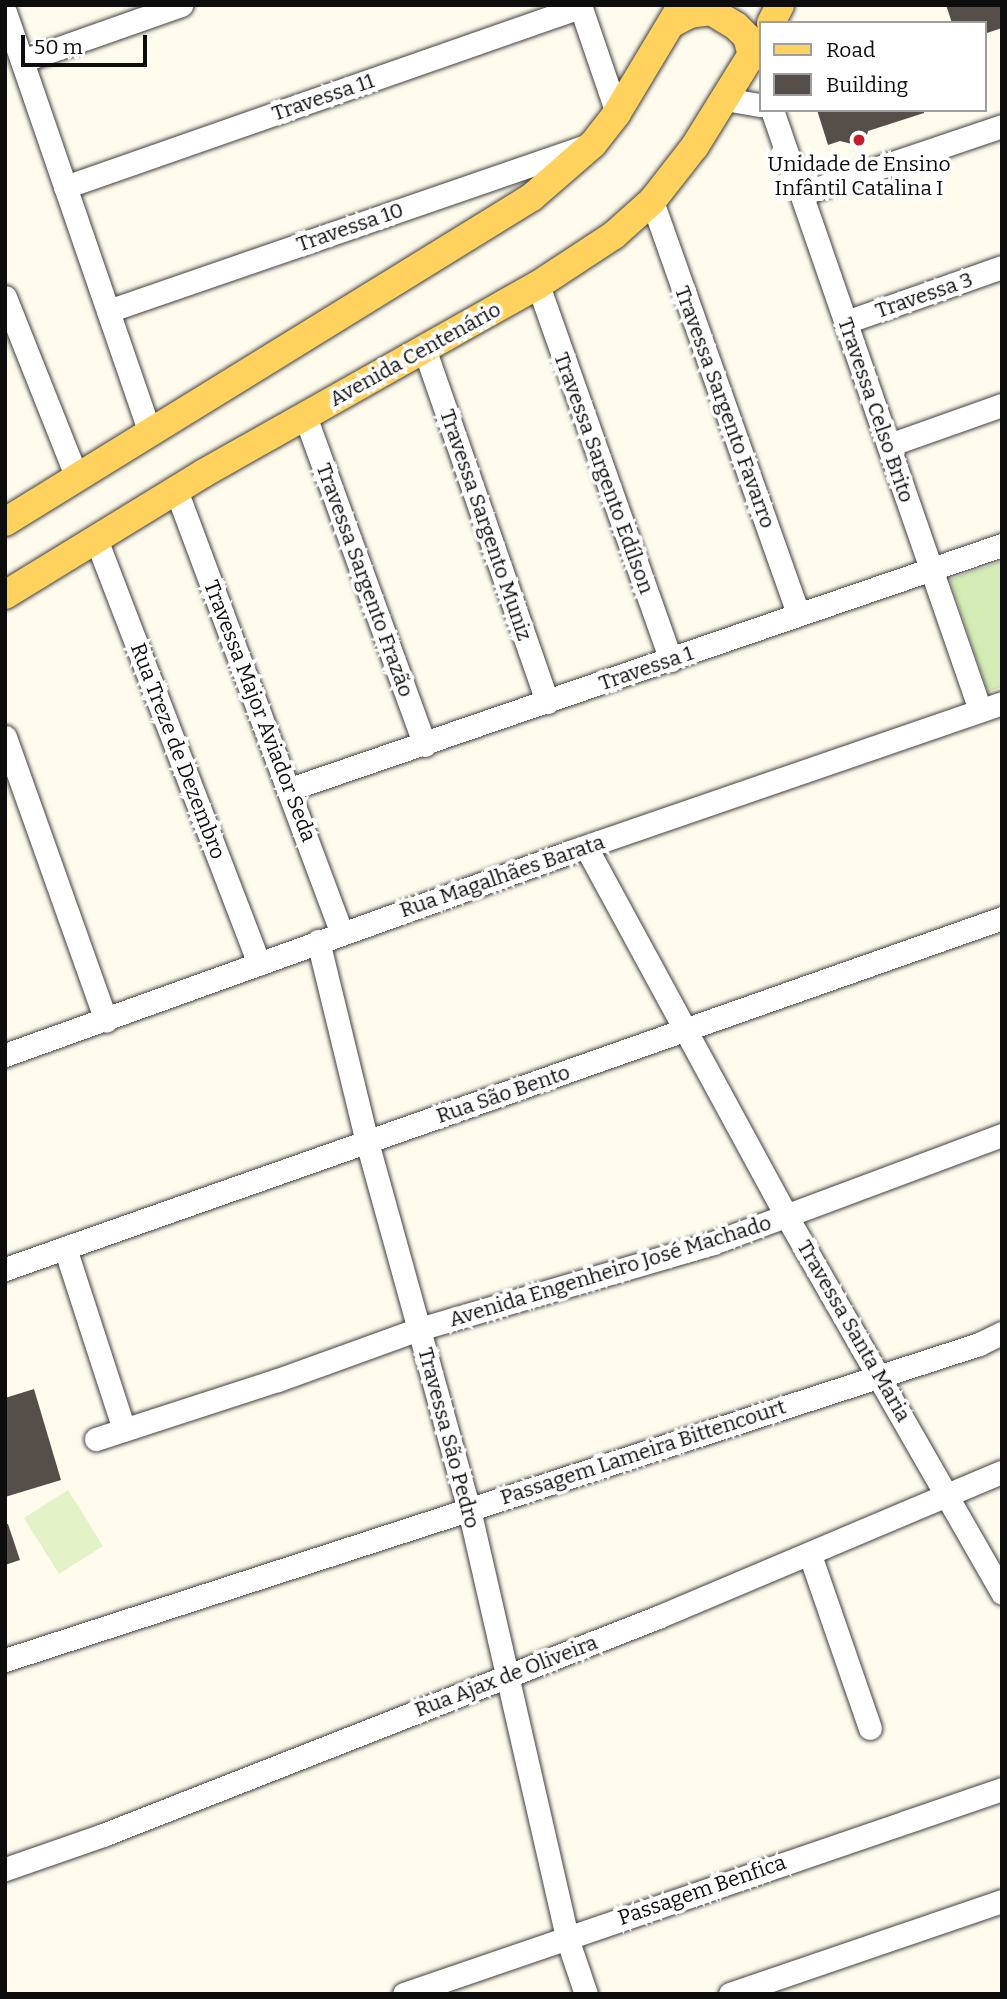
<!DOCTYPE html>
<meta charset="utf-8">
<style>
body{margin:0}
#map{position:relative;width:1007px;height:1999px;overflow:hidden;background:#fffbed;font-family:Bitter,serif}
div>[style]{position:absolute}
.green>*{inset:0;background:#d3ebb5}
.pitch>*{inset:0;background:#e4f2c7}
.building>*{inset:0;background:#564e49}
.roads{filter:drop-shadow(0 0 2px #404040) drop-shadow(0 0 2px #404040)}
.minor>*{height:23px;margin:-11.5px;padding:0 11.5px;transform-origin:11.5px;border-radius:11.5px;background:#fff}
.major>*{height:28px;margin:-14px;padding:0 14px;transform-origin:14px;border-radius:14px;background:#ffd25d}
.dots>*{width:19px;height:19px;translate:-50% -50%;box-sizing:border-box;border:4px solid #fff;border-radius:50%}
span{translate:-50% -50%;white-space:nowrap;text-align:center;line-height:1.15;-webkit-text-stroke:7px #fff;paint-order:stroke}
.street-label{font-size:21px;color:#0d0d0d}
.poi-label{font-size:21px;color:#0d0d0d}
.frame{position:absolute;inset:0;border:7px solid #0d0d0d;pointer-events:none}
.legend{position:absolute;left:759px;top:21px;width:228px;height:91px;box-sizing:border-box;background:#fff;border:2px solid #9e9e9e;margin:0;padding:9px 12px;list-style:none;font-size:21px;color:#0d0d0d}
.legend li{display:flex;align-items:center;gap:14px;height:35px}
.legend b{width:35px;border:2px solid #9e9e9e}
.scale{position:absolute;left:21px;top:35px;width:126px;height:32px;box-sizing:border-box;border:4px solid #0d0d0d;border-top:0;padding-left:9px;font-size:21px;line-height:24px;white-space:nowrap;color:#0d0d0d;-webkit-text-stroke:5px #fff;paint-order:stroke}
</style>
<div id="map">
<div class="green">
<i style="clip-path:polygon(1002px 561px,1002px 687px,988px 692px,950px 579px)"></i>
</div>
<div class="pitch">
<i style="clip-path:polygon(68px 1490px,103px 1546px,59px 1574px,24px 1518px)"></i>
</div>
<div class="building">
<i style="clip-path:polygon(946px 5px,1002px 5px,1002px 28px,984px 34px,984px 23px,952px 23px)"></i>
<i style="clip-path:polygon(817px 110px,924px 110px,924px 113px,868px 131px,864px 147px,840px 141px,828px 145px)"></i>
<i style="clip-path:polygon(34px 1389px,61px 1480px,5px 1497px,5px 1398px)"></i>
<i style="clip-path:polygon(5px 1524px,8px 1524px,20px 1560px,5px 1565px)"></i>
</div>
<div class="roads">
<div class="minor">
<i style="left:580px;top:5px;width:114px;rotate:71.1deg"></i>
<i style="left:5px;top:12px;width:444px;rotate:71deg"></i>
<i style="left:22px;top:61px;width:169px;rotate:-19.4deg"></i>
<i style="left:725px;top:99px;width:36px;rotate:10deg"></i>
<i style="left:772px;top:110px;width:635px;rotate:70.88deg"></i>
<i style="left:65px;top:187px;width:546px;rotate:-19.27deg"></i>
<i style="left:801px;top:194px;width:212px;rotate:-18.7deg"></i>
<i style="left:652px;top:201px;width:437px;rotate:70.5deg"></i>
<i style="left:538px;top:285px;width:398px;rotate:70.5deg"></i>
<i style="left:5px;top:297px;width:195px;rotate:68.3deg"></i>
<i style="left:108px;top:311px;width:506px;rotate:-19.04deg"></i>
<i style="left:846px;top:322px;width:165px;rotate:-19.4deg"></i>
<i style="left:424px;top:348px;width:375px;rotate:70.8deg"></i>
<i style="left:305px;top:416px;width:350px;rotate:70deg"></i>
<i style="left:889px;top:445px;width:120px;rotate:-19.5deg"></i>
<i style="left:176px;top:490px;width:473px;rotate:69.5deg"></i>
<i style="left:96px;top:539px;width:455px;rotate:69deg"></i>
<i style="left:5px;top:737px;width:301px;rotate:70.4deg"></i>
<i style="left:290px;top:789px;width:753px;rotate:-18.92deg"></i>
<i style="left:586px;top:847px;width:421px;rotate:61.5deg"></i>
<i style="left:787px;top:1217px;width:433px;rotate:60.2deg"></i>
<i style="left:318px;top:941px;width:207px;rotate:76.3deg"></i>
<i style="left:367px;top:1142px;width:381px;rotate:74.5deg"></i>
<i style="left:469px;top:1509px;width:440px;rotate:77.1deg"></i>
<i style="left:567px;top:1938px;width:59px;rotate:71.3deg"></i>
<i style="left:5px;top:1055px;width:600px;rotate:-19.76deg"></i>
<i style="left:570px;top:852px;width:457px;rotate:-19deg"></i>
<i style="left:65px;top:1248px;width:191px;rotate:72deg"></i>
<i style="left:5px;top:1269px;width:1057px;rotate:-19.39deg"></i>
<i style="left:96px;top:1439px;width:191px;rotate:-18deg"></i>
<i style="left:278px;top:1380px;width:150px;rotate:-19.9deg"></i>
<i style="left:419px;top:1329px;width:306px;rotate:-16.3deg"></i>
<i style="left:713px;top:1243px;width:309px;rotate:-20.5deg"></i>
<i style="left:810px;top:1555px;width:183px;rotate:70.9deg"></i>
<i style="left:5px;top:1660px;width:1024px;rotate:-17.97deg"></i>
<i style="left:979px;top:1344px;width:25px;rotate:-26deg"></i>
<i style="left:5px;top:1869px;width:104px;rotate:-19.1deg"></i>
<i style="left:103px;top:1835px;width:596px;rotate:-21.44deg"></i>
<i style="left:658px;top:1617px;width:373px;rotate:-22.9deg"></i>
<i style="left:404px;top:1994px;width:632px;rotate:-18.92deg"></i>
<i style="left:730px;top:1994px;width:287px;rotate:-18.9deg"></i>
</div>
<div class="major">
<i style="left:771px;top:23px;width:20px;rotate:-63deg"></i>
<i style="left:671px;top:24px;width:21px;rotate:-28deg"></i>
<i style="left:690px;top:14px;width:21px;rotate:-8deg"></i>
<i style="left:711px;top:11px;width:29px;rotate:31deg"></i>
<i style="left:736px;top:26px;width:16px;rotate:45deg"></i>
<i style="left:747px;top:37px;width:20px;rotate:75deg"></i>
<i style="left:5px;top:522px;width:619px;rotate:-31.66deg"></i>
<i style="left:532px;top:197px;width:81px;rotate:-41deg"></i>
<i style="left:593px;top:144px;width:39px;rotate:-52deg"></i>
<i style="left:617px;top:113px;width:126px;rotate:-59deg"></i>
<i style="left:5px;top:595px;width:233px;rotate:-31.5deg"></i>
<i style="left:204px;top:473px;width:383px;rotate:-29.4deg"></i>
<i style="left:538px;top:285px;width:91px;rotate:-33.3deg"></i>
<i style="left:614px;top:235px;width:51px;rotate:-41.8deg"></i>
<i style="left:652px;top:201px;width:70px;rotate:-52deg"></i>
<i style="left:695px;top:146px;width:123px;rotate:-58.2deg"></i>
</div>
</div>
<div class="dots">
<i style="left:859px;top:140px;background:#c31f2c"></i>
</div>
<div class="street-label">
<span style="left:323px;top:97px;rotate:-19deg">Travessa 11</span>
<span style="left:350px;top:227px;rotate:-19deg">Travessa 10</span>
<span style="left:924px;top:295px;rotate:-19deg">Travessa 3</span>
<span style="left:415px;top:354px;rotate:-29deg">Avenida Centenário</span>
<span style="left:725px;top:407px;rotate:70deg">Travessa Sargento Favarro</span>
<span style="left:876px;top:410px;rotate:71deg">Travessa Celso Brito</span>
<span style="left:604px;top:473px;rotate:70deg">Travessa Sargento Edílson</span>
<span style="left:486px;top:525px;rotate:71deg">Travessa Sargento Muniz</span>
<span style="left:365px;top:580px;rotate:70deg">Travessa Sargento Frazão</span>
<span style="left:646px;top:668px;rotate:-19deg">Travessa 1</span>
<span style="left:260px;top:711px;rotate:69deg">Travessa Major Aviador Seda</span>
<span style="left:178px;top:751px;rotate:69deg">Rua Treze de Dezembro</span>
<span style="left:502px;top:876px;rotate:-19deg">Rua Magalhães Barata</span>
<span style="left:503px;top:1094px;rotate:-19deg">Rua São Bento</span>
<span style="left:610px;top:1271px;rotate:-17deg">Avenida Engenheiro José Machado</span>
<span style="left:854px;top:1331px;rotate:60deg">Travessa Santa Maria</span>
<span style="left:449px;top:1438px;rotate:75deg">Travessa São Pedro</span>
<span style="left:643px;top:1452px;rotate:-18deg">Passagem Lameira Bittencourt</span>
<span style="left:506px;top:1676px;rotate:-21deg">Rua Ajax de Oliveira</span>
<span style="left:702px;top:1890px;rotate:-19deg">Passagem Benfica</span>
</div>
<div class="poi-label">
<span style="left:859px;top:176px">Unidade de Ensino<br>Infântil Catalina I</span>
</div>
<div class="frame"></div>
<ul class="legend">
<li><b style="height:9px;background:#ffd25d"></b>Road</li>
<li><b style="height:19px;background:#564e49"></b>Building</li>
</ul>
<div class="scale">50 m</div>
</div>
